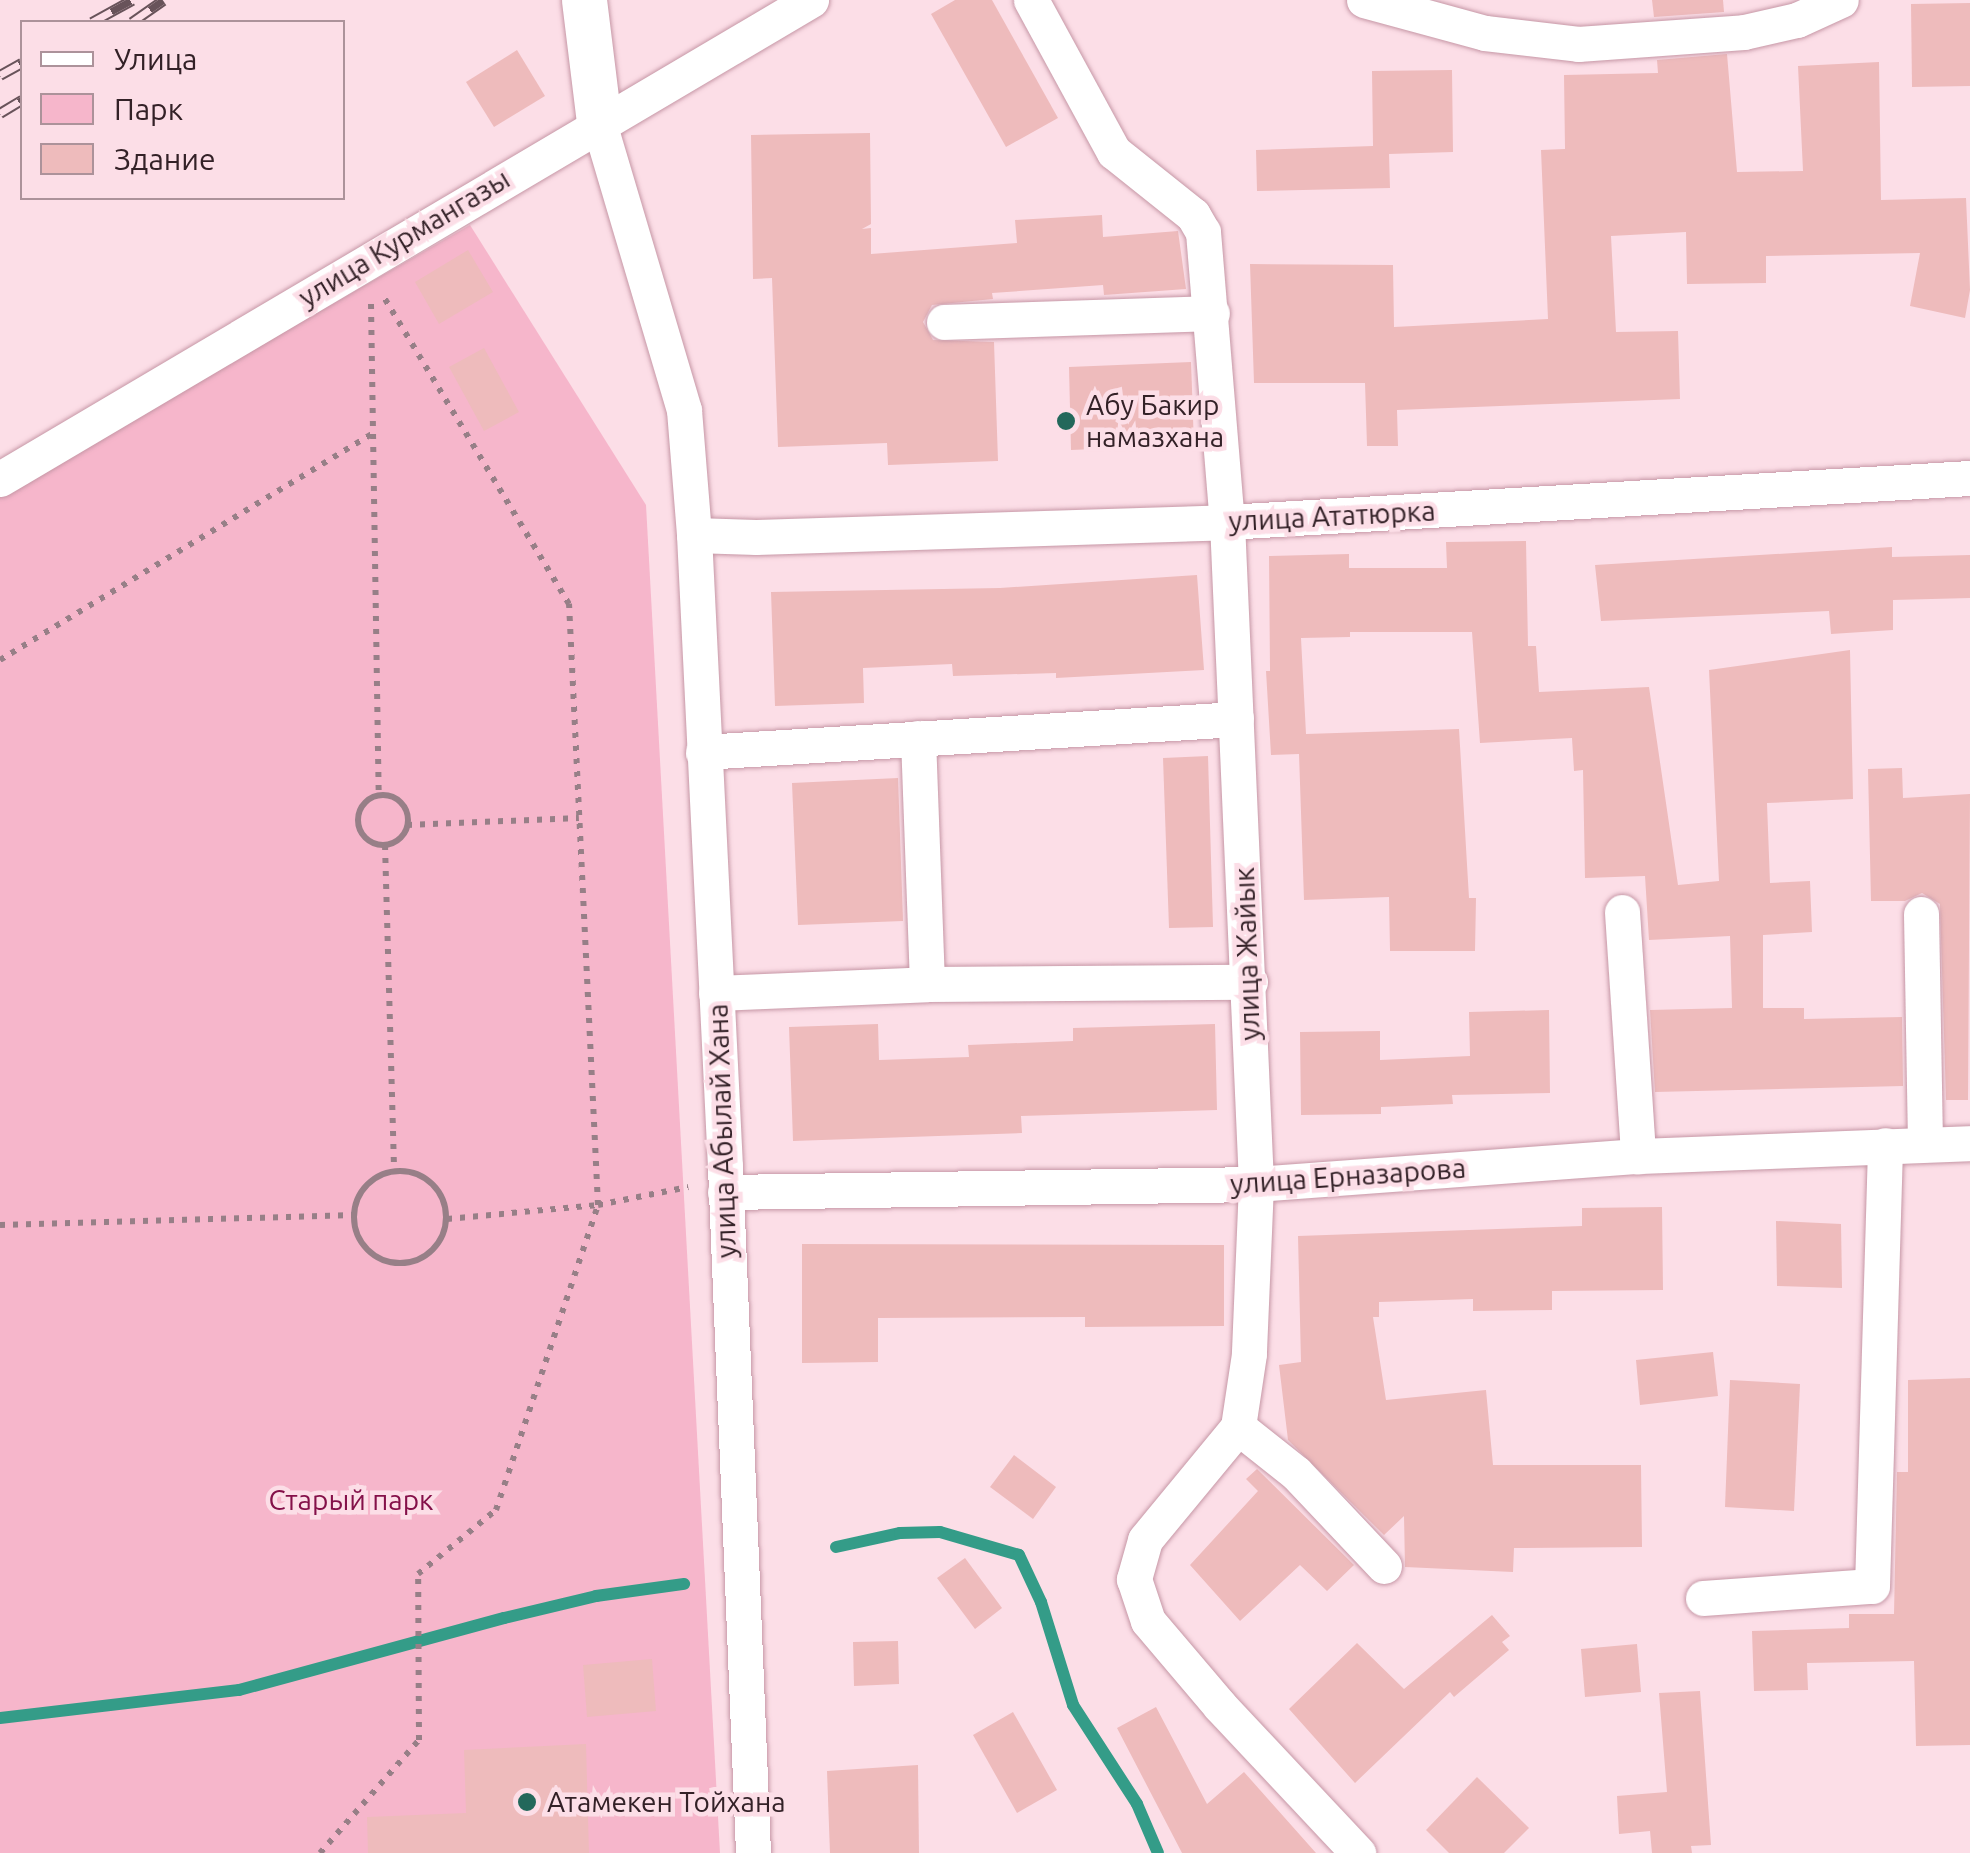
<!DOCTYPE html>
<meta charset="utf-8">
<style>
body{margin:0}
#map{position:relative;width:1970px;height:1853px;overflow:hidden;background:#fcdee7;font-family:Ubuntu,sans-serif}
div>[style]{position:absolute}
.green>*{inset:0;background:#f6b6cb}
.stream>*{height:12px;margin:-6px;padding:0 6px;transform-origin:6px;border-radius:6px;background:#349c88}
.building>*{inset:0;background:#eebbbc}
.path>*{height:6px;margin-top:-3px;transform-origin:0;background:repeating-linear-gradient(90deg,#977f87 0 5px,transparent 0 13px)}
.path>.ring{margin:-3px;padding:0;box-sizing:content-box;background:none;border:6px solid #977f87;border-radius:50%}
.roads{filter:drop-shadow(0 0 2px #c697a6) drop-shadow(0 0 2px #c697a6)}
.minor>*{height:35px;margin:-17.5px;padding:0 17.5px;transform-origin:17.5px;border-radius:17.5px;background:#fff}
.tertiary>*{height:45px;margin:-22.5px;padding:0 22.5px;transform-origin:22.5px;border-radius:22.5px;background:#fff}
.rail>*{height:11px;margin-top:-5.5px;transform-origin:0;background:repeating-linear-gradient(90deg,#fcdee7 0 22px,#68535a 0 44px);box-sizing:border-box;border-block:2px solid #68535a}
.dots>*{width:28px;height:28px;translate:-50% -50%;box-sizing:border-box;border:5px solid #fcdee7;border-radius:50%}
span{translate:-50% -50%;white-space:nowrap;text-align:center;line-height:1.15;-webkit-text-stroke:9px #fcdee7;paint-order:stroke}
.street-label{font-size:28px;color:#332127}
.poi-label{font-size:28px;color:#332127}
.left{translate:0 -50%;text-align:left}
.park-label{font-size:28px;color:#841049}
.legend{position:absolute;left:20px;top:20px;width:325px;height:180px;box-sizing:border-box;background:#fcdee7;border:2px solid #ac929a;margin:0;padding:12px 18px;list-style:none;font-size:30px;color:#332127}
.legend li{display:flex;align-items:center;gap:20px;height:50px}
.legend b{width:50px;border:2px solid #ac929a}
</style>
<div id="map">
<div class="green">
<i style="clip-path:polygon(470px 225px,646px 505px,720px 1853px,0 1853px,0 495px)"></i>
</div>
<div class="stream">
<i style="left:836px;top:1547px;width:66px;rotate:-12.3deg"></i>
<i style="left:900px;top:1533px;width:40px;rotate:-1.4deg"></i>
<i style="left:940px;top:1532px;width:82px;rotate:16.2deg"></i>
<i style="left:1019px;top:1555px;width:52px;rotate:64.9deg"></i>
<i style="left:1041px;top:1602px;width:108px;rotate:72.7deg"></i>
<i style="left:1073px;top:1705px;width:118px;rotate:57.1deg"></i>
<i style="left:1137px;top:1804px;width:53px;rotate:66.8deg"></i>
<i style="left:0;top:1718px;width:241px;rotate:-6.7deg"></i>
<i style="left:239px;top:1690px;width:275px;rotate:-15.2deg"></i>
<i style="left:504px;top:1618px;width:95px;rotate:-13.4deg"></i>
<i style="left:596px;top:1596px;width:89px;rotate:-7.8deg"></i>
</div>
<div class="building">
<i style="clip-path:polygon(955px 0,992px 0,1058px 118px,1006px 147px,931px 14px)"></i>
<i style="clip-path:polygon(1652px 0,1723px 0,1724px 12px,1654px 17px)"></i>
<i style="clip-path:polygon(1970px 3px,1970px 86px,1912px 87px,1911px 4px)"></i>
<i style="clip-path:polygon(517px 50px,545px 96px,494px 127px,466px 82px)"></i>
<i style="clip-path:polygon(1727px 54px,1737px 172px,1803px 171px,1798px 66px,1879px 62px,1881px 200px,1966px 198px,1970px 290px,1965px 318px,1910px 306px,1920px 253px,1766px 256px,1766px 283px,1687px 284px,1686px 232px,1611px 236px,1616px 332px,1678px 331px,1680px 399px,1397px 410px,1398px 446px,1367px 446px,1365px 383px,1254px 383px,1250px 264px,1393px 265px,1394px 327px,1548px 319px,1541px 150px,1565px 149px,1564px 75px,1658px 73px,1657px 60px)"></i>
<i style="clip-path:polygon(1452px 70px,1453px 152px,1389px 154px,1390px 188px,1257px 191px,1256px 150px,1373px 146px,1372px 71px)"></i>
<i style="clip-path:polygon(870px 133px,871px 224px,862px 229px,871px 228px,871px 254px,1017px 243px,1015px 220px,1102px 215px,1103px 237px,1178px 231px,1186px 289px,1104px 295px,1103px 285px,992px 293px,993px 299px,932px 305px,923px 322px,933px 340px,994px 342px,998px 461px,888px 465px,887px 443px,778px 447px,772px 278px,753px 279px,751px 135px)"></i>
<i style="clip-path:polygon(468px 250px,493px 292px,439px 324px,415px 282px)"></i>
<i style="clip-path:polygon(484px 348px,519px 412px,484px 431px,449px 367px)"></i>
<i style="clip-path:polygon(1191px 362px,1194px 445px,1071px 450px,1069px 367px)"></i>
<i style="clip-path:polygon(1526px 541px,1528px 646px,1536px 646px,1539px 692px,1649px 687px,1678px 885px,1719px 881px,1709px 670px,1850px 650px,1853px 799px,1767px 803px,1770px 883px,1810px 881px,1812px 932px,1763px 935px,1763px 1008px,1804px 1008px,1804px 1019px,1902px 1017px,1903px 1086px,1655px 1092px,1650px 1010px,1732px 1008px,1730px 936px,1649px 940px,1645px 876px,1585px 878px,1583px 770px,1574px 771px,1572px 738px,1480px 743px,1472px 632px,1350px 632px,1350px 637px,1301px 638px,1306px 734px,1459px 729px,1469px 898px,1476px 898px,1475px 951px,1390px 951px,1389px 897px,1304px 900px,1299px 754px,1271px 755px,1266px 671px,1270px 671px,1269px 556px,1349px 554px,1349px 568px,1447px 568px,1446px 542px)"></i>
<i style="clip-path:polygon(1892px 547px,1892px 557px,1970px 555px,1970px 598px,1893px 600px,1893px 630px,1831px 634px,1829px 611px,1601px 621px,1595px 565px)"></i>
<i style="clip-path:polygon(1197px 575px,1204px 670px,1056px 678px,1056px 673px,953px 676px,952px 664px,863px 668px,864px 703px,775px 706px,771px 592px,1000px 588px)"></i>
<i style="clip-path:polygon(1208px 756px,1213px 927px,1169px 928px,1163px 758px)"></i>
<i style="clip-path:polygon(1902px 768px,1903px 798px,1970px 794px,1968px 1100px,1946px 1100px,1940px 904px,1922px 893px,1905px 901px,1871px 901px,1868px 769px)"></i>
<i style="clip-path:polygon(898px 778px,903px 921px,798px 925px,792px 783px)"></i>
<i style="clip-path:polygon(1549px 1010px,1550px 1093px,1452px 1095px,1453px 1104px,1381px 1107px,1381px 1114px,1301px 1115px,1300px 1032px,1380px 1031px,1380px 1060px,1470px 1056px,1469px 1012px)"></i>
<i style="clip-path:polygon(878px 1024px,879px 1060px,969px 1057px,968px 1045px,1073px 1041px,1073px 1028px,1215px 1024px,1217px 1110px,1021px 1116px,1022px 1133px,793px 1141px,789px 1027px)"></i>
<i style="clip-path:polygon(1662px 1207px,1663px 1290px,1552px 1291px,1552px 1310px,1473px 1311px,1473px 1299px,1379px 1302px,1379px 1317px,1373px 1317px,1386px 1400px,1486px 1390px,1493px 1465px,1641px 1465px,1642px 1547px,1514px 1548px,1513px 1572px,1405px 1567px,1404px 1516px,1384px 1535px,1288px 1440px,1279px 1365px,1301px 1362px,1298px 1236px,1582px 1226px,1582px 1208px)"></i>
<i style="clip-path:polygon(1776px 1221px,1841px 1224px,1842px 1288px,1777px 1286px)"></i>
<i style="clip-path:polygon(802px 1244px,1224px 1245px,1224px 1326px,1085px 1327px,1085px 1317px,878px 1318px,878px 1362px,802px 1363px)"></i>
<i style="clip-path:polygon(1713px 1352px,1718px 1396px,1640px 1405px,1636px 1360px)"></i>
<i style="clip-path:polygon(1970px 1378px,1970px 1745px,1916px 1746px,1914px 1661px,1807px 1663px,1808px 1690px,1754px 1691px,1752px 1631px,1849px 1628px,1849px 1614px,1894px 1614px,1897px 1472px,1908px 1472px,1908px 1380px)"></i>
<i style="clip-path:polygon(1730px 1380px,1800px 1384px,1794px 1511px,1725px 1507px)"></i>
<i style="clip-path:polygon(1014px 1455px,1056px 1487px,1033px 1519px,990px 1487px)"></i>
<i style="clip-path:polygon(1257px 1469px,1354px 1565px,1327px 1591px,1300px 1565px,1240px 1621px,1190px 1565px,1258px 1491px,1246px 1479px)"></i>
<i style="clip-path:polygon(965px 1558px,1002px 1608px,975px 1629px,937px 1578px)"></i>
<i style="clip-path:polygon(1492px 1615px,1510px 1636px,1502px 1642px,1509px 1650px,1454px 1697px,1450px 1692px,1355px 1783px,1289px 1709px,1357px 1643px,1404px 1689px)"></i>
<i style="clip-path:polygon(898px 1641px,899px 1684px,854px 1686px,853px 1642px)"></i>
<i style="clip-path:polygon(1637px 1644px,1641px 1692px,1585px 1697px,1581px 1649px)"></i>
<i style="clip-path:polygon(652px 1659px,656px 1711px,587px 1717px,583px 1665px)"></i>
<i style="clip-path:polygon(1700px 1691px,1711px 1845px,1691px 1846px,1692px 1853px,1652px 1853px,1650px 1831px,1619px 1834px,1617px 1796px,1667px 1792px,1659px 1693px)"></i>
<i style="clip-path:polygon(1156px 1707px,1207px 1804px,1244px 1772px,1316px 1853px,1182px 1853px,1117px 1728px)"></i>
<i style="clip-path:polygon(1013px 1712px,1057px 1790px,1017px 1813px,973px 1735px)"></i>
<i style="clip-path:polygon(586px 1744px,589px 1853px,368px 1853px,367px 1817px,466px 1813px,464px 1750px)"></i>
<i style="clip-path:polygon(918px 1765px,919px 1853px,830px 1853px,827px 1771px)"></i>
<i style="clip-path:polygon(1477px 1777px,1529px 1828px,1504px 1853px,1449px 1853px,1426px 1830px)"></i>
</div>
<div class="path">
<i style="left:371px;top:304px;width:492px;rotate:89.1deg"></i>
<i style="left:0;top:660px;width:437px;rotate:-31.3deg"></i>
<i class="ring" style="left:358px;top:795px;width:44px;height:44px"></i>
<i style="left:407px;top:825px;width:172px;rotate:-2.3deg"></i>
<i style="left:385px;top:845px;width:326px;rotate:88.4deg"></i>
<i class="ring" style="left:354px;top:1171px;width:86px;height:86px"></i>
<i style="left:447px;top:1219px;width:152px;rotate:-5.3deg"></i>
<i style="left:598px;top:1205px;width:92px;rotate:-11.3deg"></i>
<i style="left:0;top:1225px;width:354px;rotate:-1.6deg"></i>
<i style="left:320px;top:1853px;width:150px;rotate:-48.8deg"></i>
<i style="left:419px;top:1740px;width:166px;rotate:-90.3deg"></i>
<i style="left:418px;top:1574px;width:101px;rotate:-39.4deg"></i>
<i style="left:496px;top:1510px;width:322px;rotate:-71.5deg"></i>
<i style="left:598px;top:1205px;width:602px;rotate:-92.76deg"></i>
<i style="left:569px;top:604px;width:358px;rotate:-121.1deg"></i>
</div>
<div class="roads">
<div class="minor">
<i style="left:1031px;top:0;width:173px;rotate:61.4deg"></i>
<i style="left:1114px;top:152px;width:101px;rotate:38.6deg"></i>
<i style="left:1193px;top:215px;width:20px;rotate:60deg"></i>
<i style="left:1203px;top:232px;width:291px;rotate:85.3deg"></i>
<i style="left:1227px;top:522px;width:663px;rotate:87.49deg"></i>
<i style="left:1256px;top:1184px;width:170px;rotate:92.4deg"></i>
<i style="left:1249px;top:1354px;width:74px;rotate:98.6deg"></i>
<i style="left:1238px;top:1427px;width:146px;rotate:129.5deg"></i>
<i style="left:1145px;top:1540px;width:41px;rotate:105.8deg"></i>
<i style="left:1134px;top:1579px;width:44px;rotate:71.6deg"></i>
<i style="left:1148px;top:1621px;width:111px;rotate:49.7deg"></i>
<i style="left:1220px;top:1706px;width:202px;rotate:46.8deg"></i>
<i style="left:1364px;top:0;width:125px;rotate:15.3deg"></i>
<i style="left:1485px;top:33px;width:94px;rotate:6.7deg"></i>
<i style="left:1578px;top:44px;width:166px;rotate:-4.1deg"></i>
<i style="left:1744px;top:32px;width:54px;rotate:-12.8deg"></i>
<i style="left:1797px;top:20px;width:48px;rotate:-24.4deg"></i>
<i style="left:599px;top:123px;width:299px;rotate:73.5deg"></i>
<i style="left:684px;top:410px;width:125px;rotate:85.4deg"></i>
<i style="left:694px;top:535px;width:633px;rotate:87.19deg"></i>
<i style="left:725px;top:1167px;width:687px;rotate:87.66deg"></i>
<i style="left:944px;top:322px;width:268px;rotate:-1.9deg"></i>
<i style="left:0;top:479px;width:942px;rotate:-30.57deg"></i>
<i style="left:694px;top:535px;width:62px;rotate:1.8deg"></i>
<i style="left:756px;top:537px;width:471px;rotate:-1.8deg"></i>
<i style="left:1227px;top:522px;width:744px;rotate:-3.39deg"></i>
<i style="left:918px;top:738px;width:246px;rotate:87.9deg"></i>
<i style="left:703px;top:752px;width:534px;rotate:-3.54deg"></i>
<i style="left:1622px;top:912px;width:245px;rotate:86.2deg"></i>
<i style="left:1921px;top:914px;width:230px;rotate:89deg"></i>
<i style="left:716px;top:993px;width:211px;rotate:-2.4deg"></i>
<i style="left:927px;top:984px;width:323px;rotate:-0.4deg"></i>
<i style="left:725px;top:1192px;width:531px;rotate:-0.86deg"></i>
<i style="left:1256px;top:1184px;width:383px;rotate:-4.2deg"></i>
<i style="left:1638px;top:1156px;width:332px;rotate:-2.2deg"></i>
<i style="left:1238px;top:1427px;width:74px;rotate:38.4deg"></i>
<i style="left:1296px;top:1473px;width:128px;rotate:46.6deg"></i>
<i style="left:1703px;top:1598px;width:169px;rotate:-4.1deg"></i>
<i style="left:1872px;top:1586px;width:441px;rotate:-88.3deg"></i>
</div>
<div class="tertiary">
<i style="left:584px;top:0;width:124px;rotate:83deg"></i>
</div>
</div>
<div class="rail">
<i style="left:92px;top:22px;width:46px;rotate:-28.8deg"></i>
<i style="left:132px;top:22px;width:38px;rotate:-35deg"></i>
<i style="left:0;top:75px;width:25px;rotate:-29deg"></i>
<i style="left:0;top:113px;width:26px;rotate:-31deg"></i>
</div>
<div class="dots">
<i style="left:1066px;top:421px;background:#23685b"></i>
<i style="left:527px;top:1802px;background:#23685b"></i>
</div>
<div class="street-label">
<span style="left:404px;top:238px;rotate:-31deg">улица Курмангазы</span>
<span style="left:1332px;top:516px;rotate:-3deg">улица Ататюрка</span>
<span style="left:1247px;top:954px;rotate:-92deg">улица Жайык</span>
<span style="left:722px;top:1131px;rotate:-92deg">улица Абылай Хана</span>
<span style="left:1348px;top:1176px;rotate:-4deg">улица Ерназарова</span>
</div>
<div class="poi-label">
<span class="left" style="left:1086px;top:421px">Абу Бакир<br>намазхана</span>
<span class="left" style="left:547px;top:1802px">Атамекен Тойхана</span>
</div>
<div class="park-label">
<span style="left:351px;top:1500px">Старый парк</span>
</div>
<ul class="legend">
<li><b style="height:12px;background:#fff"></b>Улица</li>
<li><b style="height:28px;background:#f6b6cb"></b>Парк</li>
<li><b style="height:28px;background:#eebbbc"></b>Здание</li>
</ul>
</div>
